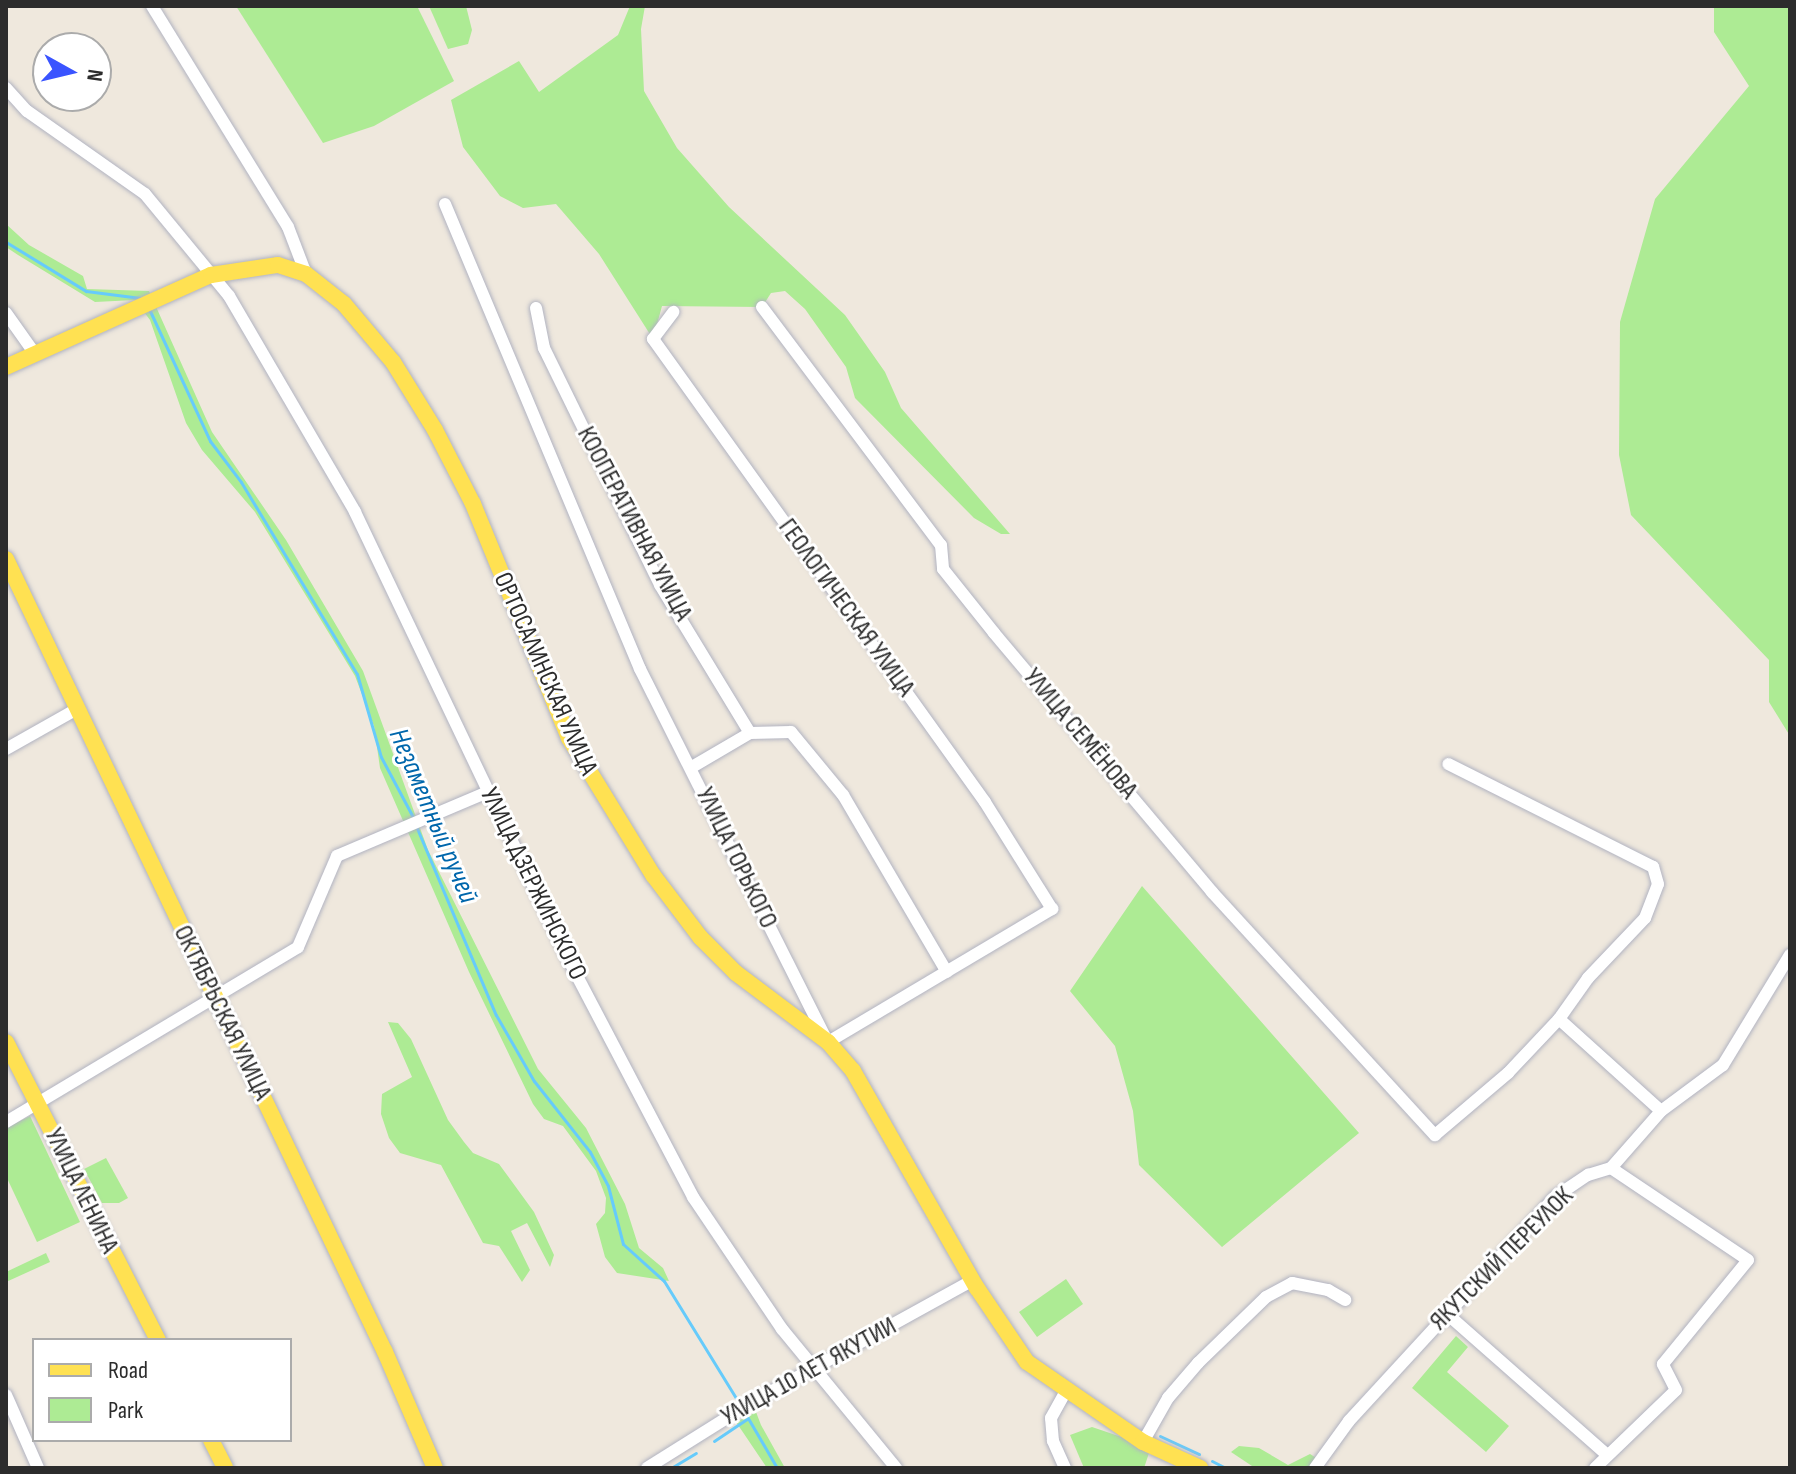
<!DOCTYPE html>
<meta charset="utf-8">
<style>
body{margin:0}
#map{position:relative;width:1796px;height:1474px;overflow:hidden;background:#efe8dd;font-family:"Sofia Sans Condensed",sans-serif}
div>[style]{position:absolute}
.green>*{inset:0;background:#adeb94}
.stream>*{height:3px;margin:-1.5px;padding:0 1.5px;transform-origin:1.5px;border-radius:1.5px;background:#66cbfb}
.roads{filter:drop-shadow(0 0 2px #b1b3c1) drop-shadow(0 0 2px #b1b3c1)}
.minor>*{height:12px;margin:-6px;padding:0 6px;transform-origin:6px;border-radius:6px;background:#fff}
.major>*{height:16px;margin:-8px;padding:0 8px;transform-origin:8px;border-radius:8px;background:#ffe152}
span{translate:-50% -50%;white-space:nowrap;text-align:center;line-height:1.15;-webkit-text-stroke:6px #fff;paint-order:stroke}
.street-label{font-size:26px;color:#2c2c2c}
.water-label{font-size:28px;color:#0067ac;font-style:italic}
.frame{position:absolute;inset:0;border:8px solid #2c2c2c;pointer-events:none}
.legend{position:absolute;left:32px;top:1338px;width:260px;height:104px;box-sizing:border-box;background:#fff;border:2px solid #ababab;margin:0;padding:10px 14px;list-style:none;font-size:24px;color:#2c2c2c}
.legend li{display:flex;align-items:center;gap:16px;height:40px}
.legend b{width:40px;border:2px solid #ababab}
.north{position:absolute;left:32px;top:32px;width:80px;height:80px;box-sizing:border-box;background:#fff;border:2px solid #ababab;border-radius:50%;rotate:98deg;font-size:22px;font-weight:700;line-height:32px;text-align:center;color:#2c2c2c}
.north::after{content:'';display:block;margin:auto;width:28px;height:36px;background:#3a54ff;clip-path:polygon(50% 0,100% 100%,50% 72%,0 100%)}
</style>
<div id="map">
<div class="green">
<i style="clip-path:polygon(236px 6px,417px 6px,454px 81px,374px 126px,323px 143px)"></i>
<i style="clip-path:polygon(429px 6px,466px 6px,472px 30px,468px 44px,448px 49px)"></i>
<i style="clip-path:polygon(630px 6px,645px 6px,641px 29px,644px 91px,677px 148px,729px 207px,845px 315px,885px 372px,901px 408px,1010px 534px,1001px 534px,974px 518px,855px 398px,846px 367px,805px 309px,785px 291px,771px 293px,762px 307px,662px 306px,653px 339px,599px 254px,556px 204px,523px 208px,500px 196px,463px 147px,451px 100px,519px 61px,539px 92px,618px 35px)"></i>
<i style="clip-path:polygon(1714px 6px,1790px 6px,1790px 736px,1769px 702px,1769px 660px,1631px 515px,1619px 455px,1620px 322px,1655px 199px,1749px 86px,1714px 32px)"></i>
<i style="clip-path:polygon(6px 224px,29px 245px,83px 276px,87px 289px,149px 291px,212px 432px,286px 540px,363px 671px,428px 850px,538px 1069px,586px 1128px,625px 1204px,639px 1248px,663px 1268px,669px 1281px,617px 1273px,605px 1257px,596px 1224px,605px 1213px,606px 1198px,596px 1171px,563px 1126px,544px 1119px,533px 1104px,469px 972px,380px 768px,374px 726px,355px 676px,255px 512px,202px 450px,186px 423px,150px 320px,135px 300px,95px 302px,18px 255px,6px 247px)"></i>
<i style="clip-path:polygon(1142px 886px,1359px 1133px,1222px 1247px,1139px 1165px,1133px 1111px,1115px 1046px,1070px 991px)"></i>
<i style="clip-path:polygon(388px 1022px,398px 1023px,411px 1039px,448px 1120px,464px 1142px,473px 1153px,499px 1164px,534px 1212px,554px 1255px,550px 1267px,527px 1223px,511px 1231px,530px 1270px,522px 1282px,499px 1246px,483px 1243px,441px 1165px,400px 1153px,389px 1138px,381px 1114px,382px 1094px,412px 1077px)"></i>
<i style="clip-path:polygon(30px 1116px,80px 1222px,37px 1242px,6px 1176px,6px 1128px)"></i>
<i style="clip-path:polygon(106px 1158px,128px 1198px,119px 1203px,102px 1203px,84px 1169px)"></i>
<i style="clip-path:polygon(46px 1253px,50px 1262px,6px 1282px,6px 1272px)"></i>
<i style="clip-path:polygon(1066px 1279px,1083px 1304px,1037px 1337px,1019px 1312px)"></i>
<i style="clip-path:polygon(1456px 1336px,1468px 1347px,1447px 1372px,1509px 1426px,1486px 1452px,1412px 1388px)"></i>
<i style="clip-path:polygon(756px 1412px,761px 1425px,785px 1468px,767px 1468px,736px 1422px)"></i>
<i style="clip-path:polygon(1092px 1427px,1151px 1447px,1144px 1468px,1084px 1468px,1070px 1435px)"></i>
<i style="clip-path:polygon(1239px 1446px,1259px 1448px,1288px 1465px,1310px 1454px,1318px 1459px,1312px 1468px,1255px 1468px,1231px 1452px)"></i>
</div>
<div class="stream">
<i style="left:6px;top:242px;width:94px;rotate:31.5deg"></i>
<i style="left:86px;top:291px;width:55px;rotate:7.3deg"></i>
<i style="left:150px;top:311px;width:143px;rotate:65.2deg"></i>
<i style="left:210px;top:441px;width:51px;rotate:52.9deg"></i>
<i style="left:241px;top:482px;width:224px;rotate:58.9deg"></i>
<i style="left:357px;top:674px;width:86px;rotate:73.9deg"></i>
<i style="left:381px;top:757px;width:70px;rotate:62deg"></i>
<i style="left:416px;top:826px;width:205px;rotate:67.1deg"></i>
<i style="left:496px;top:1015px;width:76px;rotate:60.1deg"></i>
<i style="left:534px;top:1081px;width:90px;rotate:51.7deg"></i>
<i style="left:590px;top:1152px;width:38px;rotate:62deg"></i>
<i style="left:608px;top:1186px;width:60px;rotate:75.5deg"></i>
<i style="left:623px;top:1244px;width:55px;rotate:42.1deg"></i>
<i style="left:664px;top:1281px;width:147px;rotate:58.4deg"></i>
<i style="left:745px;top:1413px;width:64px;rotate:59.8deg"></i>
<i style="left:1160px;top:1436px;width:43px;rotate:24.8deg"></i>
<i style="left:714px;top:1441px;width:40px;rotate:-34deg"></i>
<i style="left:1212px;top:1461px;width:16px;rotate:27deg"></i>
<i style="left:671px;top:1468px;width:29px;rotate:-31deg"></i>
</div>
<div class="roads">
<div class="minor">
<i style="left:152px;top:6px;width:259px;rotate:58.4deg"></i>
<i style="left:288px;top:227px;width:50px;rotate:69deg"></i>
<i style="left:6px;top:88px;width:31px;rotate:48deg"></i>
<i style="left:27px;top:111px;width:144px;rotate:35.1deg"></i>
<i style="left:145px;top:194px;width:132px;rotate:50.5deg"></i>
<i style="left:229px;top:296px;width:250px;rotate:59.7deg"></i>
<i style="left:355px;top:512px;width:488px;rotate:64.5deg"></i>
<i style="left:565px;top:953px;width:276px;rotate:62.3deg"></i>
<i style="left:693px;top:1197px;width:159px;rotate:56deg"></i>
<i style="left:782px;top:1329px;width:180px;rotate:50.6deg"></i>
<i style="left:445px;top:204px;width:504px;rotate:67.25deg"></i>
<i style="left:640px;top:669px;width:418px;rotate:63.3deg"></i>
<i style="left:828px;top:1042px;width:261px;rotate:-30.7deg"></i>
<i style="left:1052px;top:909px;width:126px;rotate:-122.1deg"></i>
<i style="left:985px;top:802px;width:570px;rotate:-125.64deg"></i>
<i style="left:653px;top:339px;width:34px;rotate:-53deg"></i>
<i style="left:762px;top:307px;width:298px;rotate:53.1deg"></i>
<i style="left:941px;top:545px;width:24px;rotate:85deg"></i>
<i style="left:943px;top:569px;width:82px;rotate:51.4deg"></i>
<i style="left:994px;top:633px;width:339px;rotate:49.9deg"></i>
<i style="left:1212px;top:892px;width:330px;rotate:47.5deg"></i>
<i style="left:1435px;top:1135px;width:96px;rotate:-40.3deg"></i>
<i style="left:1508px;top:1073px;width:74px;rotate:-46.6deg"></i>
<i style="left:1559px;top:1019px;width:50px;rotate:-54.7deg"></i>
<i style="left:1588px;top:978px;width:83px;rotate:-46.5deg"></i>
<i style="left:1645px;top:918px;width:36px;rotate:-69deg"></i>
<i style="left:1658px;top:884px;width:18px;rotate:-106deg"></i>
<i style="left:1653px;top:867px;width:229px;rotate:-153.3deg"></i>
<i style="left:536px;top:308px;width:41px;rotate:78.7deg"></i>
<i style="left:544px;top:348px;width:264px;rotate:63.9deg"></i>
<i style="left:660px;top:585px;width:173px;rotate:58.7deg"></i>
<i style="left:6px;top:313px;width:50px;rotate:54.7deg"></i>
<i style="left:6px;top:749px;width:81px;rotate:-29.4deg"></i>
<i style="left:692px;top:767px;width:67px;rotate:-30.4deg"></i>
<i style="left:750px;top:733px;width:41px;rotate:-1.4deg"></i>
<i style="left:791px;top:732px;width:82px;rotate:50.5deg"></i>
<i style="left:843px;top:795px;width:205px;rotate:59.6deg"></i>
<i style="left:1559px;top:1019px;width:137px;rotate:42deg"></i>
<i style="left:6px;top:1122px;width:340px;rotate:-30.9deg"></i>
<i style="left:298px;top:947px;width:99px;rotate:-66.8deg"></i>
<i style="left:337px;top:856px;width:164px;rotate:-23deg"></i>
<i style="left:1446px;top:1313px;width:213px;rotate:41.4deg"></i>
<i style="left:6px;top:1395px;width:80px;rotate:66.3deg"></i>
<i style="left:1143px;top:1442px;width:51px;rotate:-60.4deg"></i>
<i style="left:1168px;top:1398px;width:46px;rotate:-49.4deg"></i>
<i style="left:1198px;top:1363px;width:95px;rotate:-44.1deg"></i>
<i style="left:1266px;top:1297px;width:30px;rotate:-28deg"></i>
<i style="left:1292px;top:1283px;width:37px;rotate:11deg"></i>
<i style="left:1328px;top:1290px;width:20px;rotate:30deg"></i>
<i style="left:647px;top:1468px;width:126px;rotate:-32.1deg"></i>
<i style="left:754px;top:1401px;width:250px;rotate:-28.9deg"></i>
<i style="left:1065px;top:1468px;width:30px;rotate:-114deg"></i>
<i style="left:1053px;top:1441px;width:23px;rotate:-95deg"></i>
<i style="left:1051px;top:1418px;width:31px;rotate:-61deg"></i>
<i style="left:1315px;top:1468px;width:58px;rotate:-54.1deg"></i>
<i style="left:1349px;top:1421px;width:304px;rotate:-47.4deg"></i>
<i style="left:1555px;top:1197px;width:40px;rotate:-34deg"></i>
<i style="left:1588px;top:1175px;width:24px;rotate:-17deg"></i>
<i style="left:1611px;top:1168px;width:76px;rotate:-48.7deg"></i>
<i style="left:1661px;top:1111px;width:77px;rotate:-36.6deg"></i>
<i style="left:1723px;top:1065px;width:129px;rotate:-58.7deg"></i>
<i style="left:1595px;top:1468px;width:112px;rotate:-43.9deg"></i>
<i style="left:1676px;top:1390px;width:29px;rotate:-117deg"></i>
<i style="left:1663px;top:1364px;width:134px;rotate:-50.7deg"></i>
<i style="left:1748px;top:1260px;width:165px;rotate:-146.1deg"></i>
</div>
<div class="major">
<i style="left:6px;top:367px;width:225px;rotate:-24.2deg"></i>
<i style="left:211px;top:275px;width:68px;rotate:-8.5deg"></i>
<i style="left:278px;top:265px;width:29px;rotate:18deg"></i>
<i style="left:306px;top:274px;width:48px;rotate:38.3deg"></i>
<i style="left:344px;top:304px;width:76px;rotate:49.8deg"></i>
<i style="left:393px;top:362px;width:80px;rotate:58.3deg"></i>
<i style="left:435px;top:430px;width:83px;rotate:62.8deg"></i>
<i style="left:473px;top:504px;width:253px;rotate:67.7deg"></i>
<i style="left:569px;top:738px;width:161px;rotate:58.5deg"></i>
<i style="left:653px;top:875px;width:78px;rotate:52.8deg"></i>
<i style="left:700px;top:937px;width:51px;rotate:45deg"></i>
<i style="left:736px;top:973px;width:115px;rotate:36.9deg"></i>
<i style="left:828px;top:1042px;width:38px;rotate:49deg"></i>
<i style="left:853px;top:1071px;width:250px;rotate:60.3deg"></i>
<i style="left:977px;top:1288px;width:89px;rotate:56deg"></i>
<i style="left:1027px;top:1362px;width:141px;rotate:34.6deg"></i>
<i style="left:1143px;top:1442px;width:63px;rotate:24.5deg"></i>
<i style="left:6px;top:559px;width:879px;rotate:64.46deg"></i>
<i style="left:385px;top:1352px;width:126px;rotate:66.7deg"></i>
<i style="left:6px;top:1042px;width:335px;rotate:63deg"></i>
<i style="left:211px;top:1440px;width:31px;rotate:63deg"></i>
</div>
</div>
<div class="street-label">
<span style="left:634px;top:524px;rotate:62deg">КООПЕРАТИВНАЯ УЛИЦА</span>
<span style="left:846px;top:608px;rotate:54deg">ГЕОЛОГИЧЕСКАЯ УЛИЦА</span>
<span style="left:545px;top:674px;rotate:66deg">ОРТОСАЛИНСКАЯ УЛИЦА</span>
<span style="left:1080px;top:734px;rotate:50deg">УЛИЦА СЕМЁНОВА</span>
<span style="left:736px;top:858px;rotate:64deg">УЛИЦА ГОРЬКОГО</span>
<span style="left:533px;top:884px;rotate:64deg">УЛИЦА ДЗЕРЖИНСКОГО</span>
<span style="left:222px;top:1013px;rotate:64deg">ОКТЯБРЬСКАЯ УЛИЦА</span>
<span style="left:81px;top:1191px;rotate:64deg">УЛИЦА ЛЕНИНА</span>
<span style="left:1502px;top:1259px;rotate:-45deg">ЯКУТСКИЙ ПЕРЕУЛОК</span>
<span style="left:809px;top:1372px;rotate:-29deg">УЛИЦА 10 ЛЕТ ЯКУТИИ</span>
</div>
<div class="water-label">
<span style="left:433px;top:816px;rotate:67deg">Незаметный ручей</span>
</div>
<div class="frame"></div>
<ul class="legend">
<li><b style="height:10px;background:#ffe152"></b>Road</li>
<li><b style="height:22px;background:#adeb94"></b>Park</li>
</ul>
<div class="north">N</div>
</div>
